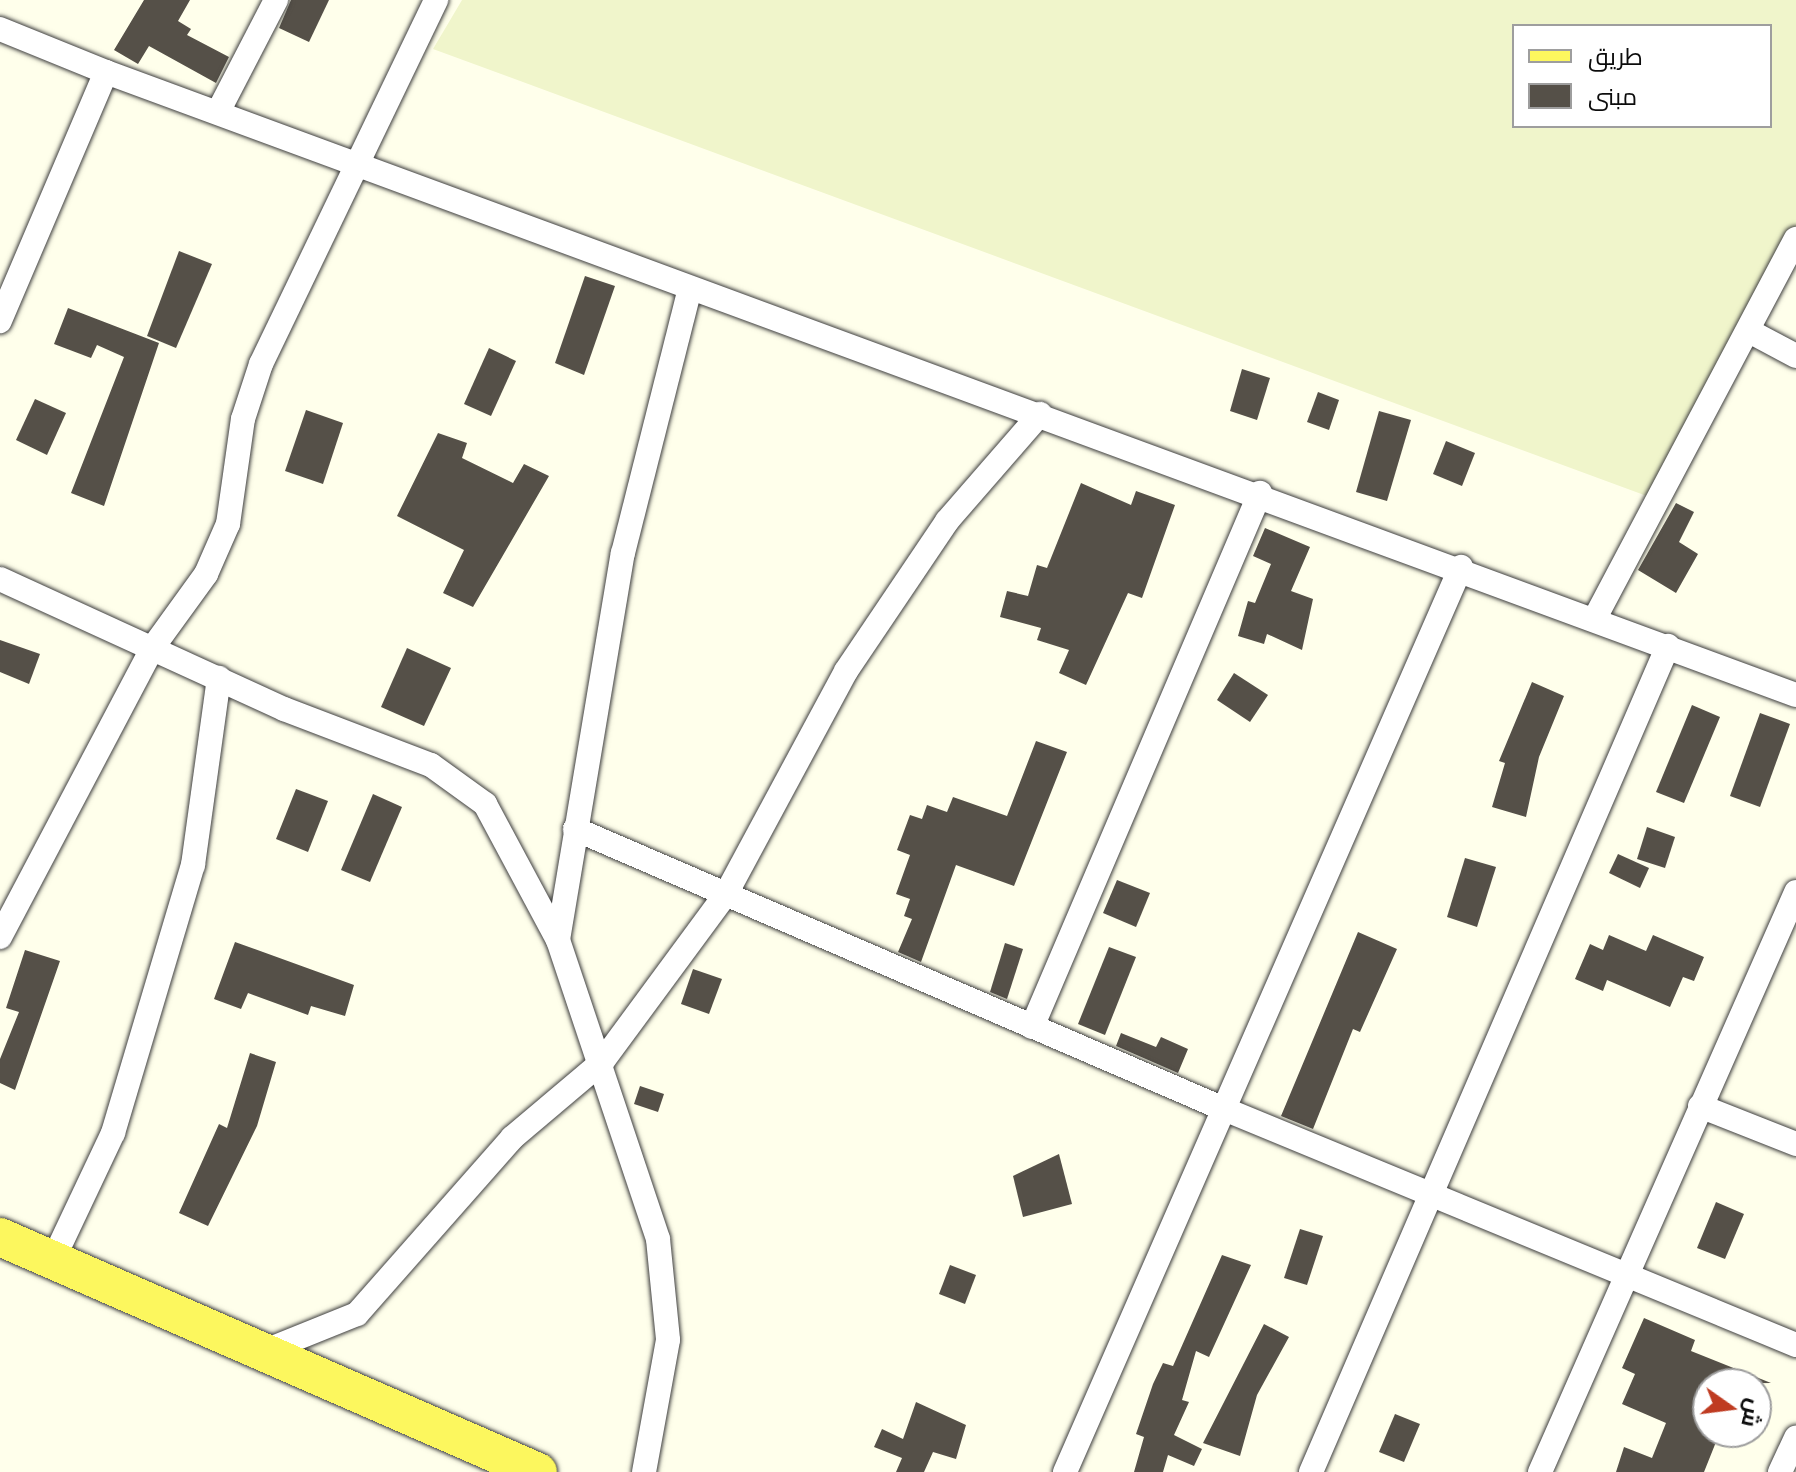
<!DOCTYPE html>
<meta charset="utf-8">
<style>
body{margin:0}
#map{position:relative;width:1796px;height:1472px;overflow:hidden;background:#ffffeb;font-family:"Noto Serif",Cairo,serif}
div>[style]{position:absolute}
.farmland>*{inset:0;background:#f0f5cb}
.building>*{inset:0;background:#555048}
.roads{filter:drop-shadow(0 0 2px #3f3f3f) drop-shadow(0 0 2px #3f3f3f)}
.minor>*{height:24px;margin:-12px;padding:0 12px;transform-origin:12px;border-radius:12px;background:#fff}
.primary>*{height:38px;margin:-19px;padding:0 19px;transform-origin:19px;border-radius:19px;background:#fcf75e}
span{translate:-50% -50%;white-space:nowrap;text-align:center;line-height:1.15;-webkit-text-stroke:8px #fff;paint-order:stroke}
.legend{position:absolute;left:1512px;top:24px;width:260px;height:104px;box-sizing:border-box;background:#fff;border:2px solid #9e9e9e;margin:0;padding:10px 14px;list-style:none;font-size:24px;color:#0c0c0c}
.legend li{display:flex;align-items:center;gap:16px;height:40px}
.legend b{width:40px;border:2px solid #9e9e9e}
.north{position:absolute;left:1692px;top:1368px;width:80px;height:80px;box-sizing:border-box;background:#fff;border:2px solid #9e9e9e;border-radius:50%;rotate:104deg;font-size:22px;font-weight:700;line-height:32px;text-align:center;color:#0c0c0c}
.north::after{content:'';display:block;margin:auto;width:28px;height:36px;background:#bf3b21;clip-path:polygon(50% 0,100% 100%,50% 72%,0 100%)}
</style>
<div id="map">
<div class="farmland">
<i style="clip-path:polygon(evenodd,462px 0,1796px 0,1796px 239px,1655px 499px,433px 49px,462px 0,1514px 26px,1770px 26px,1770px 126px,1514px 126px,1514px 26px)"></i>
</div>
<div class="building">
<i style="clip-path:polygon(144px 0,190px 0,178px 21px,191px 29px,187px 35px,229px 57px,216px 83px,149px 46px,138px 64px,114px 50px)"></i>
<i style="clip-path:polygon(291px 0,329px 0,309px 42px,279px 28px)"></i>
<i style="clip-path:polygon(179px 251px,212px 264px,176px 348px,147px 336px)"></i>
<i style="clip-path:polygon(585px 276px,615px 286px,584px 375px,555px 363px)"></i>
<i style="clip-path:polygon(68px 308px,159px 343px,104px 506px,71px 493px,124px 357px,97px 345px,91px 358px,54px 344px)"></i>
<i style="clip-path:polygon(489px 348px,516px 361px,491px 416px,464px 404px)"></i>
<i style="clip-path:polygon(1242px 369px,1270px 378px,1257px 420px,1230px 411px)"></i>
<i style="clip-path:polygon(1318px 392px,1339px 400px,1329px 430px,1307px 422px)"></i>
<i style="clip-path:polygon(35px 399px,66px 413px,47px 455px,16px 440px)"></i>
<i style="clip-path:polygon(306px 410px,343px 423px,323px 484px,285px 471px)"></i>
<i style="clip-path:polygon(1379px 411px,1411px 420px,1387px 501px,1356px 492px)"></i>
<i style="clip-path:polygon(438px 433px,467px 443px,462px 458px,513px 483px,524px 464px,549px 476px,473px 607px,443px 593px,464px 550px,397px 516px)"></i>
<i style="clip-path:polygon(1446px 441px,1475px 453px,1462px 486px,1433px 474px)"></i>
<i style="clip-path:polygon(1081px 483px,1131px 505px,1136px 491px,1175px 505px,1142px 598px,1128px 593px,1086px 685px,1059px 673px,1069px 650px,1037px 640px,1041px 628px,1000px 617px,1007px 591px,1028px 596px,1037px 565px,1047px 568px)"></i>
<i style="clip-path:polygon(1676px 503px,1694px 512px,1679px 542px,1698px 554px,1676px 593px,1638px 570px)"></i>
<i style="clip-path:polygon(1265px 528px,1310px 547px,1291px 591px,1313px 599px,1302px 650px,1267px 634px,1264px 644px,1238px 636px,1248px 601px,1255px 603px,1271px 564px,1253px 556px)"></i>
<i style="clip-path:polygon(0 640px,40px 654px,29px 684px,0 672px)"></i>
<i style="clip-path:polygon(407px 648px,451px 668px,424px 726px,381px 707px)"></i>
<i style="clip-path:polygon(1234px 673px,1268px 695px,1250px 722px,1217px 700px)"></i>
<i style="clip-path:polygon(1532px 682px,1564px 696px,1539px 757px,1526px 817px,1492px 807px,1505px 763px,1499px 761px)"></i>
<i style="clip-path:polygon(1692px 705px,1720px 717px,1684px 803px,1656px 792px)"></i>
<i style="clip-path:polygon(1760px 713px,1790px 724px,1760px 807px,1730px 796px)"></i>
<i style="clip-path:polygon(1036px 741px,1067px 752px,1014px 886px,956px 865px,921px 962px,898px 952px,912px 919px,904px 916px,910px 899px,896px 894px,910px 855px,897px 850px,910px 815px,922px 819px,927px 805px,947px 812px,953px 797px,1007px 816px)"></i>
<i style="clip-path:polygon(296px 789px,328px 801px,308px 852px,276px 839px)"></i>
<i style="clip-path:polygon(373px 794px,402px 807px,370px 882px,341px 870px)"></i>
<i style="clip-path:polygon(1647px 827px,1675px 837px,1665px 868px,1637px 859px)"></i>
<i style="clip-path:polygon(1618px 854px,1649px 868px,1640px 888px,1609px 873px)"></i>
<i style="clip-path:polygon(1465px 858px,1496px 867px,1477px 927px,1447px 917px)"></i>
<i style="clip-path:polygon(1117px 880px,1150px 893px,1136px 927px,1103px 913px)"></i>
<i style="clip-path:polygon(1358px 932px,1397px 949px,1360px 1032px,1353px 1029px,1313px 1129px,1281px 1116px)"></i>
<i style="clip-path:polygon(1609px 935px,1646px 951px,1653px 935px,1704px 957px,1694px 981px,1683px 977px,1670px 1007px,1607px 980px,1603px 991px,1575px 979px,1590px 944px,1603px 950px)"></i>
<i style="clip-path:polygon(235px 942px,354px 985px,345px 1016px,311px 1006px,308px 1015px,248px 993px,241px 1009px,214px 999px)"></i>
<i style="clip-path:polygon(1005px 943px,1023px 949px,1007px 999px,990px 992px)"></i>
<i style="clip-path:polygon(1109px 947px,1136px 957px,1105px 1035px,1078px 1024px)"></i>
<i style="clip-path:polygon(25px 950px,60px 961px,15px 1090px,0 1083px,0 1059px,19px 1012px,6px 1008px)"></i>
<i style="clip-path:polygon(693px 969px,722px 979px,709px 1014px,681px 1004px)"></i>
<i style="clip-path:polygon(1121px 1033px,1156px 1047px,1161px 1037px,1188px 1049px,1178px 1073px,1116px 1046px)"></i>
<i style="clip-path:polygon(250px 1053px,276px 1062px,257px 1126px,208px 1226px,179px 1213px,219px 1124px,227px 1128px)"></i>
<i style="clip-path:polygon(640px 1086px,664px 1094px,658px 1112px,634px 1104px)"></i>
<i style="clip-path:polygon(1059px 1154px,1072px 1204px,1023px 1217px,1013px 1176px)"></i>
<i style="clip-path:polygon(1716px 1202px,1744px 1214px,1725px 1259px,1697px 1248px)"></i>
<i style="clip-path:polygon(1300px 1229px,1323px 1236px,1307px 1285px,1284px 1278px)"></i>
<i style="clip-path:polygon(1222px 1255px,1251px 1265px,1209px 1357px,1196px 1351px,1182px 1400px,1189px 1402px,1174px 1435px,1202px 1449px,1194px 1466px,1168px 1455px,1163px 1472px,1134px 1472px,1144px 1437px,1136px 1434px,1153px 1384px,1163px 1363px,1173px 1366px)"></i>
<i style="clip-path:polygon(950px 1265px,976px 1275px,965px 1304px,939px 1294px)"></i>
<i style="clip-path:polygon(1644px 1318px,1695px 1340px,1691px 1351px,1771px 1383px,1708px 1384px,1708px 1432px,1720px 1432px,1704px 1472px,1616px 1472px,1624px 1447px,1652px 1458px,1666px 1423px,1622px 1404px,1635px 1374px,1622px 1368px)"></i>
<i style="clip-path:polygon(1264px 1324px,1289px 1337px,1257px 1395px,1240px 1456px,1203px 1443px)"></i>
<i style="clip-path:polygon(916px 1402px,966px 1425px,956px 1459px,933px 1452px,924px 1472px,896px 1472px,902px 1458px,874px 1447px,882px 1429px,903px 1439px)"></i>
<i style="clip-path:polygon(1395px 1414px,1420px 1424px,1404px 1462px,1379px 1452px)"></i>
</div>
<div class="roads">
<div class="minor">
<i style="left:0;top:29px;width:114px;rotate:22.1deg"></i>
<i style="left:106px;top:72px;width:271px;rotate:113.1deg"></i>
<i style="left:106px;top:72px;width:1801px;rotate:20.24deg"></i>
<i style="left:219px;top:110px;width:124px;rotate:-62.6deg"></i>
<i style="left:1749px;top:331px;width:53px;rotate:28deg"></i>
<i style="left:0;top:579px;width:312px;rotate:24.6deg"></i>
<i style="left:284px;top:709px;width:157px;rotate:20.9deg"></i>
<i style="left:431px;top:765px;width:67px;rotate:35.8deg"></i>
<i style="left:485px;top:804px;width:154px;rotate:61.8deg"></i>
<i style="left:558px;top:940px;width:315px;rotate:71.5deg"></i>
<i style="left:658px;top:1239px;width:101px;rotate:84.3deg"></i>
<i style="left:668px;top:1340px;width:134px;rotate:100.3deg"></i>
<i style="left:1595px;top:618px;width:429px;rotate:-62.1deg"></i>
<i style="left:575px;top:829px;width:707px;rotate:23.34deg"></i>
<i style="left:1224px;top:1109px;width:619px;rotate:22.42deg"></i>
<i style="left:0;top:937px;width:324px;rotate:-62.2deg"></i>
<i style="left:151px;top:650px;width:94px;rotate:-54.1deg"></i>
<i style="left:206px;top:574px;width:55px;rotate:-66.3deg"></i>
<i style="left:228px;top:524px;width:106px;rotate:-81.9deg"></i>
<i style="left:243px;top:419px;width:58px;rotate:-71.9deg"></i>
<i style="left:261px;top:364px;width:404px;rotate:-64.3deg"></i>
<i style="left:558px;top:940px;width:392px;rotate:-80.5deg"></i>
<i style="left:623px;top:553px;width:273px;rotate:-75.8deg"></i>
<i style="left:1032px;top:1027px;width:581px;rotate:-66.88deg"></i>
<i style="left:1700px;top:1106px;width:103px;rotate:21.6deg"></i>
<i style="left:52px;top:1262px;width:143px;rotate:-64.7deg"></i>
<i style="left:113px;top:1133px;width:280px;rotate:-73.4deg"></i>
<i style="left:193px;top:865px;width:189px;rotate:-82.1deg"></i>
<i style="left:263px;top:1352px;width:101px;rotate:-22deg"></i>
<i style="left:357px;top:1314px;width:235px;rotate:-48.6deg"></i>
<i style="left:512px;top:1138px;width:118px;rotate:-40.2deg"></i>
<i style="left:602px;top:1062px;width:209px;rotate:-53.6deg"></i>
<i style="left:726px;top:894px;width:253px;rotate:-61.7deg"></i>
<i style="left:846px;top:671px;width:181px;rotate:-56deg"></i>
<i style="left:947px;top:521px;width:142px;rotate:-49deg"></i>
<i style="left:1065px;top:1472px;width:988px;rotate:-66.37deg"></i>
<i style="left:1311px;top:1472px;width:900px;rotate:-66.63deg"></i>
<i style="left:1540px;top:1472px;width:634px;rotate:-66.18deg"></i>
<i style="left:1780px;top:1472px;width:38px;rotate:-65deg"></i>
</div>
<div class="primary">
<i style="left:0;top:1237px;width:587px;rotate:23.6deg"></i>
</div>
</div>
<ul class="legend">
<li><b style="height:10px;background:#fcf75e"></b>طريق</li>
<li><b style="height:22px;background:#555048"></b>مبنى</li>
</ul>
<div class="north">ش</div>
</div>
